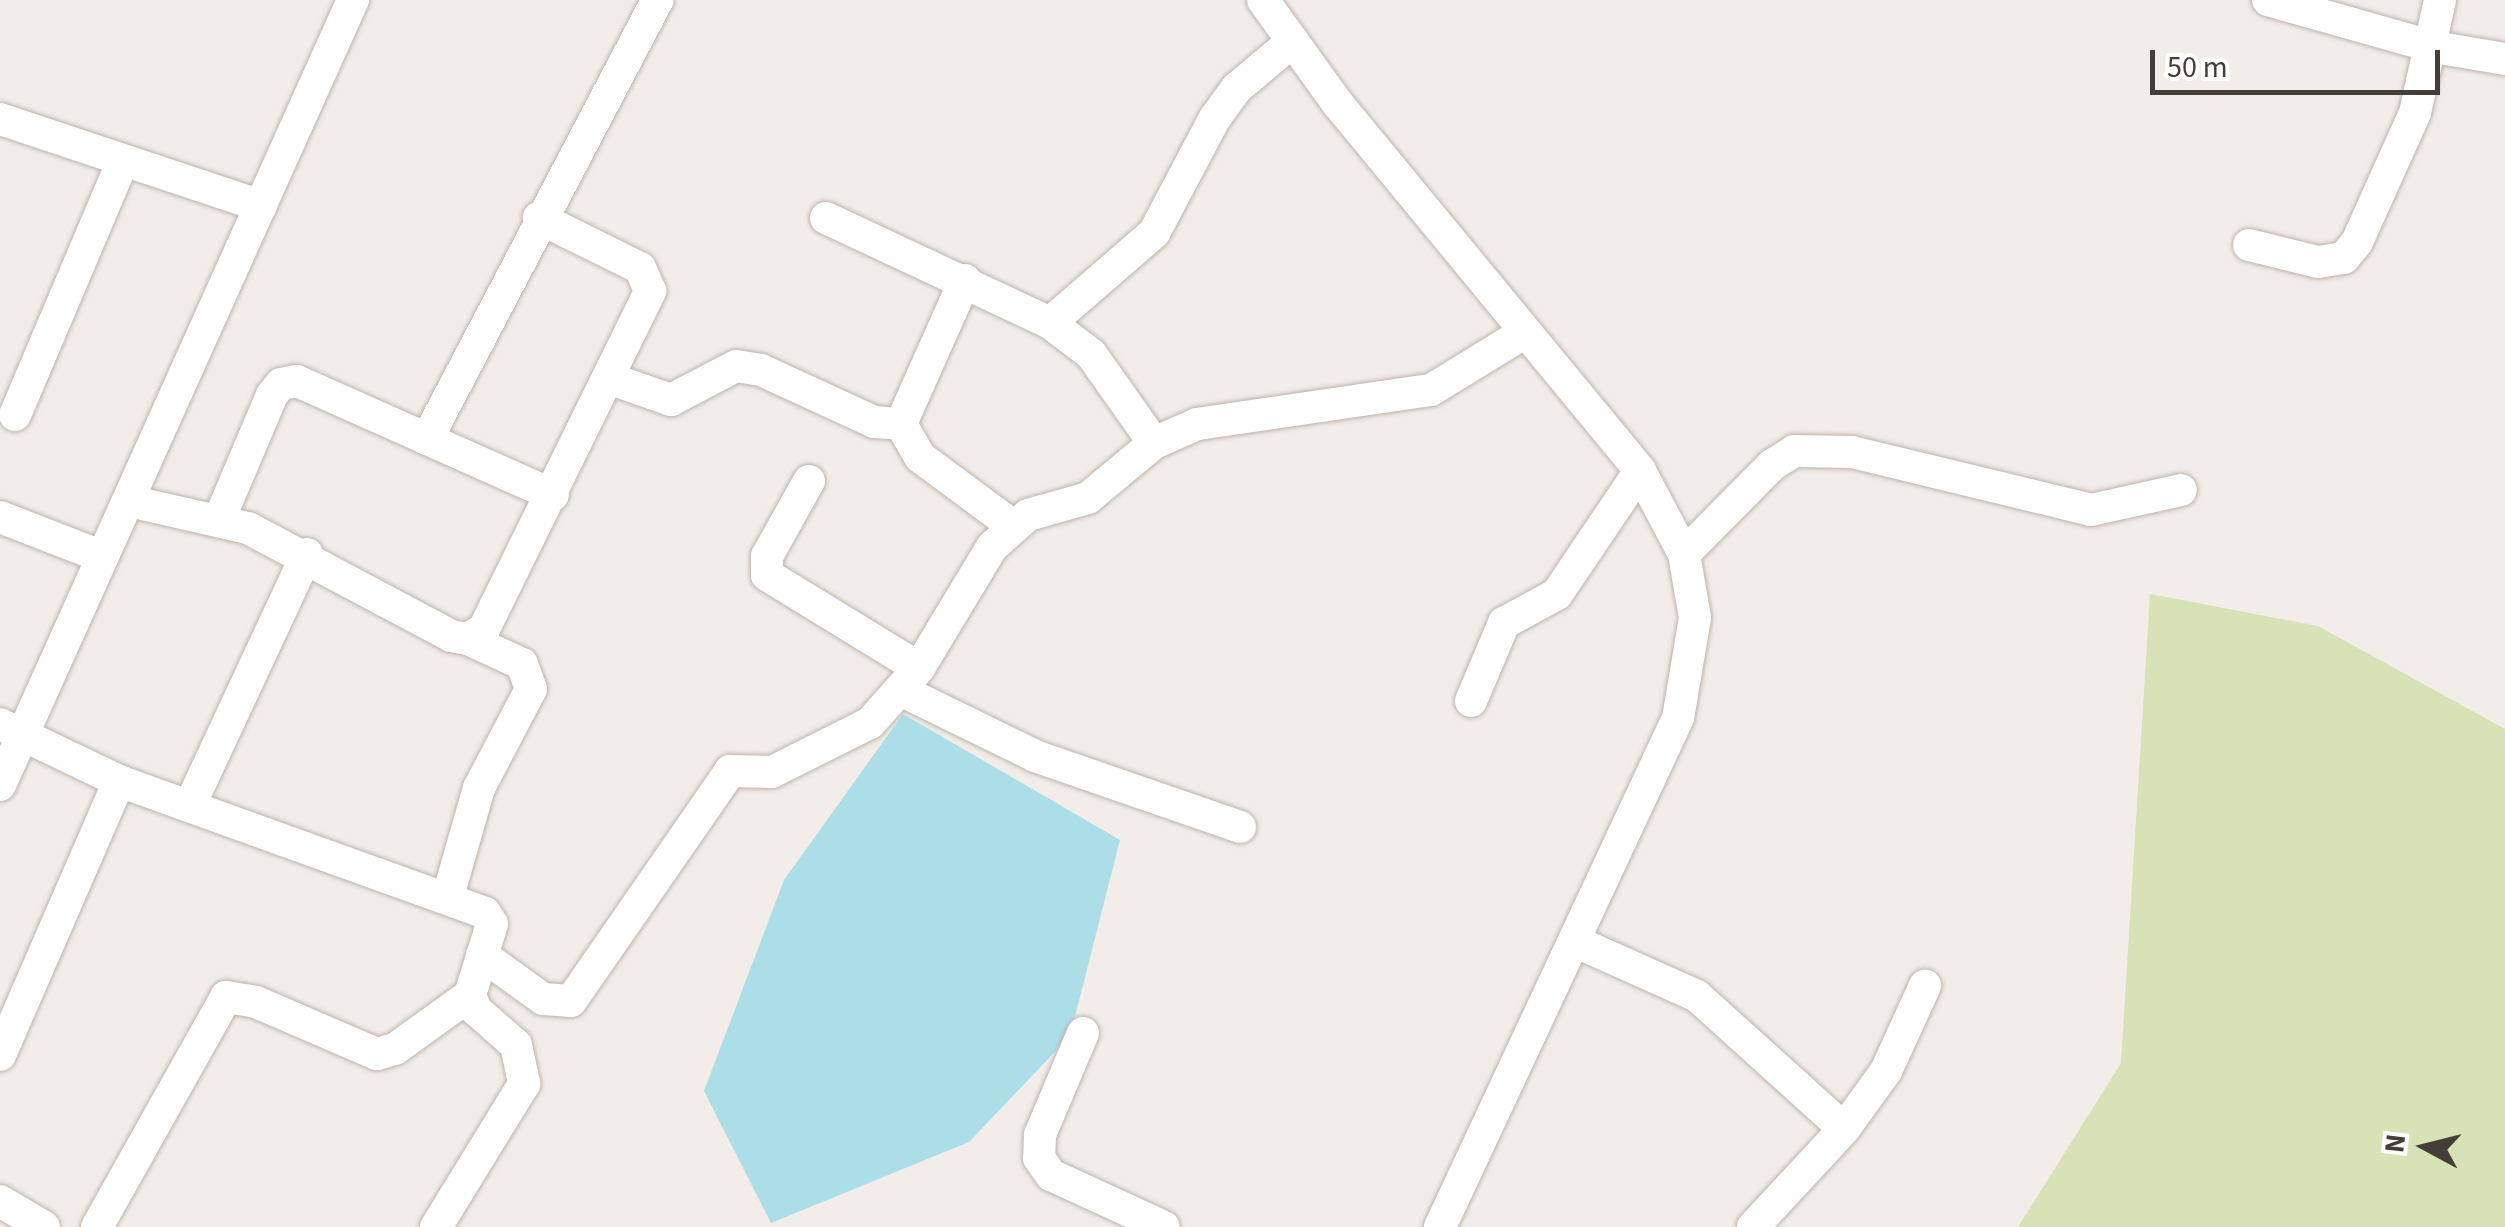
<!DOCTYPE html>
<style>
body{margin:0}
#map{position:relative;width:2505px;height:1227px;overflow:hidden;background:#f3ede9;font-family:"Source Sans 3",sans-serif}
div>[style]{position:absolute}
.green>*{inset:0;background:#d8e2b7}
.water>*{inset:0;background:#acdee8}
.roads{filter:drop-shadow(0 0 2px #bdb3ad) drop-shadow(0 0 2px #bdb3ad)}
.street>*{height:32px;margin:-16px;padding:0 16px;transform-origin:16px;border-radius:16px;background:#fff}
span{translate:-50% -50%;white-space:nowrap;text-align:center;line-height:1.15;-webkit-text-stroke:9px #fff;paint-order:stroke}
.north{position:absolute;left:2375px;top:1097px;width:100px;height:100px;-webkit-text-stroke:8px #fff;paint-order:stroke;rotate:277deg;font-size:28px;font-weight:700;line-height:40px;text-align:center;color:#453d38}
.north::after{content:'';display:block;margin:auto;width:35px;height:45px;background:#453d38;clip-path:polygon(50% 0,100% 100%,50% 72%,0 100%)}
.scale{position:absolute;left:2150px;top:50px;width:290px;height:45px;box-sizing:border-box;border:5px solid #453d38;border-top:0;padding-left:12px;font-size:30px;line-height:35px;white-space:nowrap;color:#453d38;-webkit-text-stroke:8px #fff;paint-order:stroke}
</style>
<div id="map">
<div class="green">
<i style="clip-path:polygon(2150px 594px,2318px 626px,2505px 729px,2505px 1227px,2018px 1227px,2121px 1063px)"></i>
</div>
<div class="water">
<i style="clip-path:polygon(903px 714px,1120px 840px,1070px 1036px,969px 1142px,771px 1223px,704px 1091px,784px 880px)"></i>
</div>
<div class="roads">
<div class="street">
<i style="left:1263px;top:0;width:128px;rotate:54.2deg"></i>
<i style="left:1338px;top:104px;width:475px;rotate:50.5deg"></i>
<i style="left:1640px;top:471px;width:94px;rotate:62.1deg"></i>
<i style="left:1684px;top:554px;width:65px;rotate:80.2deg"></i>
<i style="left:1695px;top:618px;width:101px;rotate:99.6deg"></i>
<i style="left:1678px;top:718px;width:562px;rotate:115.06deg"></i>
<i style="left:2268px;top:0;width:173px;rotate:15.8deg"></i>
<i style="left:2434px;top:47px;width:72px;rotate:9.6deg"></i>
<i style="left:0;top:119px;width:275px;rotate:18.4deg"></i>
<i style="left:826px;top:218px;width:247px;rotate:25.1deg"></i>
<i style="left:1050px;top:323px;width:51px;rotate:37.1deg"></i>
<i style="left:1091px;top:354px;width:109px;rotate:54.7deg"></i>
<i style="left:2249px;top:245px;width:71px;rotate:13.8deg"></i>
<i style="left:2318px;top:262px;width:26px;rotate:-9deg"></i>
<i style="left:2344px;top:258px;width:21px;rotate:-51deg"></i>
<i style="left:2357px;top:242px;width:141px;rotate:-65.8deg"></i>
<i style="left:2415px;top:113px;width:116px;rotate:-77.5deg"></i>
<i style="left:965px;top:280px;width:158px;rotate:114deg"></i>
<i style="left:901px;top:424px;width:38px;rotate:60deg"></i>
<i style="left:920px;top:457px;width:114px;rotate:36.5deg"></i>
<i style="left:1050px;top:323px;width:138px;rotate:-40.9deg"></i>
<i style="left:1154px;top:233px;width:130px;rotate:-62.1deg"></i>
<i style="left:1215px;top:118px;width:37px;rotate:-54deg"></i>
<i style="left:1237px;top:88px;width:73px;rotate:-40deg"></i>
<i style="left:608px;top:378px;width:67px;rotate:19.2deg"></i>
<i style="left:671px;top:400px;width:73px;rotate:-27.6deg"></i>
<i style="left:736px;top:366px;width:25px;rotate:9deg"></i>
<i style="left:761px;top:370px;width:124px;rotate:24.7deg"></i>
<i style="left:874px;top:422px;width:27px;rotate:4deg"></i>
<i style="left:15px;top:415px;width:276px;rotate:-67deg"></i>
<i style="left:427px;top:439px;width:496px;rotate:-62.3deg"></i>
<i style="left:809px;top:481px;width:86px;rotate:119.2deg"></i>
<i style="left:767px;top:556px;width:19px;rotate:90deg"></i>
<i style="left:767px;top:575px;width:178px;rotate:31.5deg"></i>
<i style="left:129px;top:501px;width:122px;rotate:12.8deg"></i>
<i style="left:248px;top:528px;width:230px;rotate:28deg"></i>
<i style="left:451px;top:636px;width:17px;rotate:10deg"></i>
<i style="left:468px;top:639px;width:19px;rotate:-32deg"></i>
<i style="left:484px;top:629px;width:377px;rotate:-63.8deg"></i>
<i style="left:650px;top:291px;width:25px;rotate:-113deg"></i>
<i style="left:640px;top:268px;width:113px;rotate:-153.7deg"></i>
<i style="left:0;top:517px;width:110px;rotate:21.2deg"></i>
<i style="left:219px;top:520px;width:136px;rotate:-67deg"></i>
<i style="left:272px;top:395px;width:14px;rotate:-51deg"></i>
<i style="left:281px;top:384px;width:16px;rotate:-11deg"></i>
<i style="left:297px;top:381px;width:280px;rotate:24deg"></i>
<i style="left:1684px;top:554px;width:125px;rotate:-45.3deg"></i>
<i style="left:1772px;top:465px;width:26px;rotate:-32deg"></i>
<i style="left:1794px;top:451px;width:58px;rotate:1deg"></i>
<i style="left:1852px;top:452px;width:246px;rotate:13.6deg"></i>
<i style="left:2091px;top:510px;width:92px;rotate:-12.5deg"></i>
<i style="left:902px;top:691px;width:148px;rotate:26deg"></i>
<i style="left:1035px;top:756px;width:217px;rotate:19.1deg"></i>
<i style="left:1471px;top:701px;width:85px;rotate:-67.1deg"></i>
<i style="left:1504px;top:623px;width:60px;rotate:-28.7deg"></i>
<i style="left:1557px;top:594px;width:148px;rotate:-56deg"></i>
<i style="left:0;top:724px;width:132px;rotate:25.6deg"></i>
<i style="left:119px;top:781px;width:389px;rotate:19.8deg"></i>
<i style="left:485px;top:913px;width:13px;rotate:58deg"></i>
<i style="left:492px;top:924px;width:74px;rotate:107.2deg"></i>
<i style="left:470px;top:995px;width:16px;rotate:68deg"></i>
<i style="left:476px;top:1010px;width:53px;rotate:41.2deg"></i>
<i style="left:516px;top:1045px;width:40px;rotate:78deg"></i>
<i style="left:524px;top:1084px;width:168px;rotate:121.6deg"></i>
<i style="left:0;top:785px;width:861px;rotate:-65.79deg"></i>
<i style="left:190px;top:805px;width:277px;rotate:-65deg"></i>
<i style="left:448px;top:896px;width:112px;rotate:-74deg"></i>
<i style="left:479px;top:788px;width:112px;rotate:-62.3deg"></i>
<i style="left:531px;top:689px;width:27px;rotate:-110deg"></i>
<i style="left:522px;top:664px;width:60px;rotate:-155.2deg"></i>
<i style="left:1574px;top:941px;width:135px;rotate:24.1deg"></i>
<i style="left:1697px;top:996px;width:198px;rotate:42.1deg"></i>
<i style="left:482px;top:955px;width:75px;rotate:35.8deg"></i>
<i style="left:543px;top:999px;width:28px;rotate:4deg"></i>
<i style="left:571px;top:1001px;width:280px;rotate:-55.3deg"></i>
<i style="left:730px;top:771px;width:42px;rotate:1.4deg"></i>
<i style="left:772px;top:772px;width:110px;rotate:-26.6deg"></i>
<i style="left:870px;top:723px;width:74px;rotate:-48.3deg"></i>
<i style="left:919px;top:668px;width:141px;rotate:-58.9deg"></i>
<i style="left:992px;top:547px;width:48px;rotate:-41.6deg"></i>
<i style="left:1028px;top:515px;width:62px;rotate:-15.8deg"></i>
<i style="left:1088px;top:498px;width:86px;rotate:-39.8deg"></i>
<i style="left:1154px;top:443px;width:47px;rotate:-23.8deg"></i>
<i style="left:1197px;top:424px;width:236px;rotate:-8.3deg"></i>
<i style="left:1431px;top:390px;width:109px;rotate:-31.5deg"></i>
<i style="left:1083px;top:1033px;width:111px;rotate:112.9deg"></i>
<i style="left:1040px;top:1135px;width:23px;rotate:92deg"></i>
<i style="left:1039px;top:1158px;width:21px;rotate:55deg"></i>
<i style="left:1051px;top:1175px;width:124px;rotate:24.7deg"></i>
<i style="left:0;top:1055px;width:299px;rotate:-66.5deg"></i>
<i style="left:0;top:1201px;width:51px;rotate:30.6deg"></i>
<i style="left:97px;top:1227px;width:264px;rotate:-60.7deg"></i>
<i style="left:226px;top:997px;width:30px;rotate:9deg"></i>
<i style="left:256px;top:1002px;width:132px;rotate:23.3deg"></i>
<i style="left:377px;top:1054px;width:19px;rotate:-16deg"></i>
<i style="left:395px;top:1049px;width:92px;rotate:-35.8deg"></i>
<i style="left:1753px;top:1227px;width:134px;rotate:-47.1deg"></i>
<i style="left:1844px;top:1129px;width:72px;rotate:-54.1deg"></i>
<i style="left:1886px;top:1071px;width:94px;rotate:-65.4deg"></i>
</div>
</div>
<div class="north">N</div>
<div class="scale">50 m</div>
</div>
